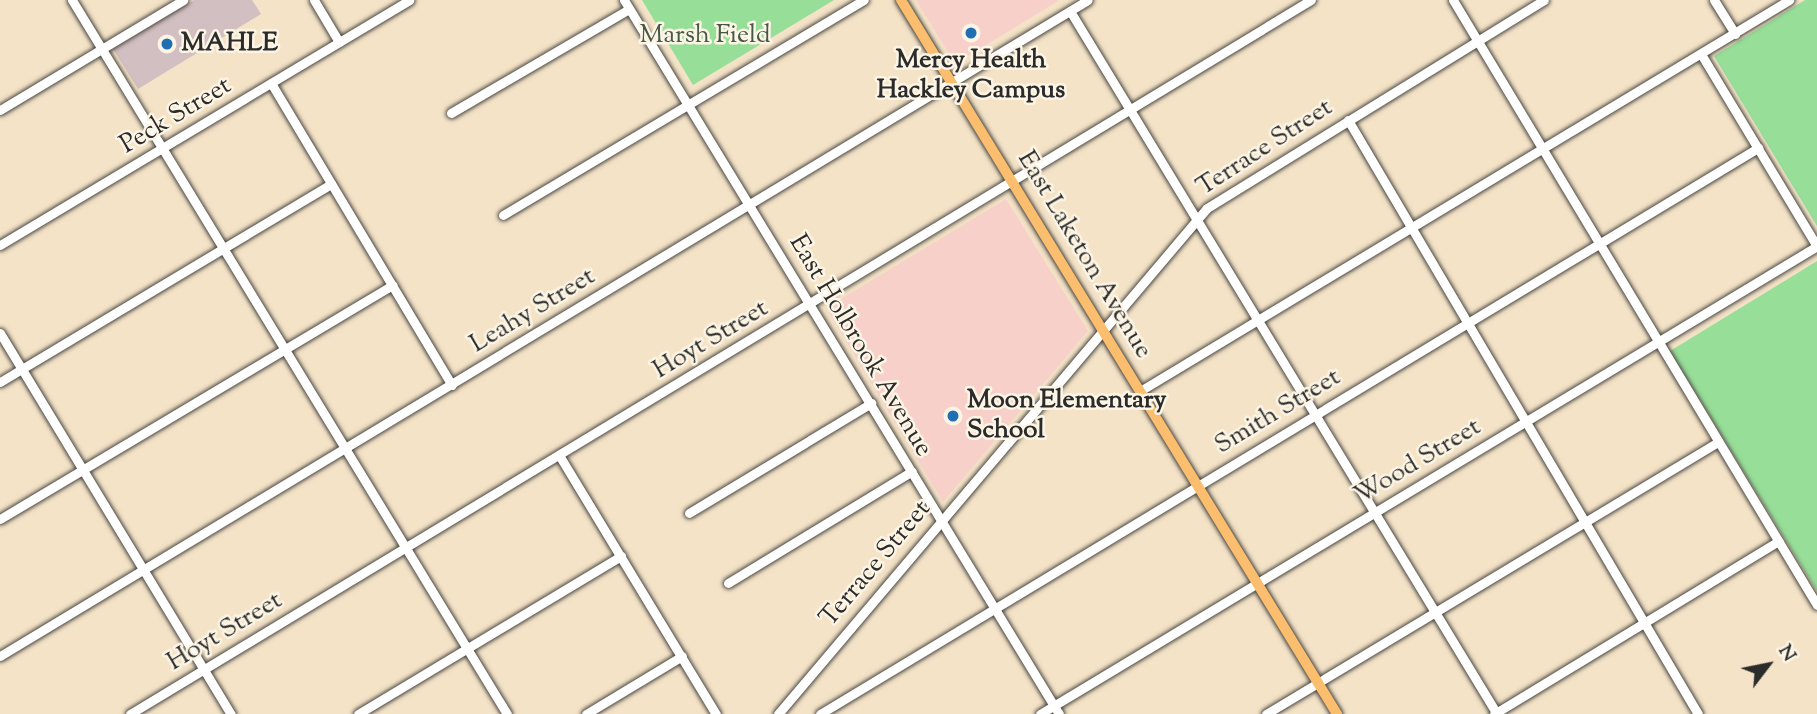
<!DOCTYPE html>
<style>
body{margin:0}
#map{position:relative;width:1817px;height:714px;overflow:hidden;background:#f4e3c7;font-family:"Sorts Mill Goudy",serif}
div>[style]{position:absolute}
.built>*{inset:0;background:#f7d1c9}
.industrial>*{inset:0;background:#d2bfc1}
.green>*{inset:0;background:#97de98}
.roads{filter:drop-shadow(0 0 2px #494742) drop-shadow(0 0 2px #494742)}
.minor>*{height:9px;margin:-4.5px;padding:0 4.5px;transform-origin:4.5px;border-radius:4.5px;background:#fff}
.major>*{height:10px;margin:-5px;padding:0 5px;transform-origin:5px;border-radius:5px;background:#fbbe6e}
.dots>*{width:19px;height:19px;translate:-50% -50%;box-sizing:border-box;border:4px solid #fcf5e5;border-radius:50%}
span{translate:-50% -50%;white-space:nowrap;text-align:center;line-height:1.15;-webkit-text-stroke:5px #fcf5e5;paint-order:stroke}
.park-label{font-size:26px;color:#465846}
.poi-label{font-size:26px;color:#2b2b2b;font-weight:700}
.left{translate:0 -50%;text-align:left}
.street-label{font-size:26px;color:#2b2b2b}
.north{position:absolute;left:1733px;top:630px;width:70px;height:70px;-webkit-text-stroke:5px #fcf5e5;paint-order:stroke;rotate:58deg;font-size:19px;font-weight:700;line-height:28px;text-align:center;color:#2b2b2b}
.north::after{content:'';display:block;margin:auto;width:24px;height:32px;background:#2b2b2b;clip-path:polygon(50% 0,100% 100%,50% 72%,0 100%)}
</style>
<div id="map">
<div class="built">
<i style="clip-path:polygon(916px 0,1057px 0,1058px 1px,955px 64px)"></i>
<i style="clip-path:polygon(1006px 199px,1088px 331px,943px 502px,826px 308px)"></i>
</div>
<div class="industrial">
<i style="clip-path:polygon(194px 0,252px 0,261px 14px,138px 89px,113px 49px)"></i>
</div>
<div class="green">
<i style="clip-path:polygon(642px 0,834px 0,693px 85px)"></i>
<i style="clip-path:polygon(1805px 0,1817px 0,1817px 226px,1714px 56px)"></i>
<i style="clip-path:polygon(1817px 261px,1817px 591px,1670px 351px)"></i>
</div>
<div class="roads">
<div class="minor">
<i style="left:72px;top:0;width:836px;rotate:58.65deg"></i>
<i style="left:314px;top:0;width:49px;rotate:59.2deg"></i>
<i style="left:624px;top:0;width:836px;rotate:58.65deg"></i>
<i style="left:1453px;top:0;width:706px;rotate:58.97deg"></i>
<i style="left:1714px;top:0;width:40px;rotate:58deg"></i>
<i style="left:1070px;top:11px;width:823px;rotate:58.73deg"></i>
<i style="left:1701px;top:54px;width:224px;rotate:58.9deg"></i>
<i style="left:271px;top:83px;width:352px;rotate:59.1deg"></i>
<i style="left:0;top:110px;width:214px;rotate:-31deg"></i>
<i style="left:451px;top:113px;width:206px;rotate:-30.3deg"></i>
<i style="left:1348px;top:120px;width:689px;rotate:59.49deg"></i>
<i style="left:503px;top:215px;width:420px;rotate:-30.8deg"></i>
<i style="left:0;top:245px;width:477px;rotate:-30.9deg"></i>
<i style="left:0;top:333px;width:446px;rotate:58.8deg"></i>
<i style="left:0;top:382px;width:386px;rotate:-30.9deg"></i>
<i style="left:1140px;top:391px;width:758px;rotate:-31.07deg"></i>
<i style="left:559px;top:455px;width:303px;rotate:58.8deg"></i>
<i style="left:689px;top:513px;width:213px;rotate:-31.1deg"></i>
<i style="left:0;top:519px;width:457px;rotate:-30.8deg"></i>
<i style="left:728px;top:583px;width:215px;rotate:-31.3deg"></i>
<i style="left:0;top:656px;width:1270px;rotate:-31.09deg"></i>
<i style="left:130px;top:714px;width:1380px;rotate:-31.16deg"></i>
<i style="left:358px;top:714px;width:307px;rotate:-31deg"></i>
<i style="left:586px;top:714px;width:112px;rotate:-31.1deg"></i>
<i style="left:778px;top:714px;width:663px;rotate:-49.71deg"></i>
<i style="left:1207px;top:208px;width:396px;rotate:-31.7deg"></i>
<i style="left:820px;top:714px;width:1096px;rotate:-31.11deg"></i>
<i style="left:1040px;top:714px;width:907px;rotate:-31.06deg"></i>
<i style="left:1266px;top:714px;width:528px;rotate:-31.04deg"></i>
<i style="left:1494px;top:714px;width:333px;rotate:-31.3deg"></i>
</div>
<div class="major">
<i style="left:901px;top:0;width:837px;rotate:58.59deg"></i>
</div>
</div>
<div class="dots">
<i style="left:971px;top:33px;background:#1f6fb2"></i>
<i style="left:167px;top:44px;background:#1f6fb2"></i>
<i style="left:953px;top:416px;background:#1f6fb2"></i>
</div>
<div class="park-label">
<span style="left:705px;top:36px">Marsh Field</span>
</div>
<div class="poi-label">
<span class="left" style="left:181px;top:44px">MAHLE</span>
<span style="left:971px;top:76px">Mercy Health<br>Hackley Campus</span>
<span class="left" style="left:967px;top:416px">Moon Elementary<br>School</span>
</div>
<div class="street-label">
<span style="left:176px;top:116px;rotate:-31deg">Peck Street</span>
<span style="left:1265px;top:148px;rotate:-33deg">Terrace Street</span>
<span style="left:1084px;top:255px;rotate:59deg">East Laketon Avenue</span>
<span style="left:533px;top:311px;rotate:-31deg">Leahy Street</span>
<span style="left:711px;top:340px;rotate:-31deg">Hoyt Street</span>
<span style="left:860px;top:346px;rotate:59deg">East Holbrook Avenue</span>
<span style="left:1278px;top:412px;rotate:-31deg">Smith Street</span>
<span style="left:1418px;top:462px;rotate:-31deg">Wood Street</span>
<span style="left:876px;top:564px;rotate:-50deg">Terrace Street</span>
<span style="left:225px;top:632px;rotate:-31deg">Hoyt Street</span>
</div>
<div class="north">N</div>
</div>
